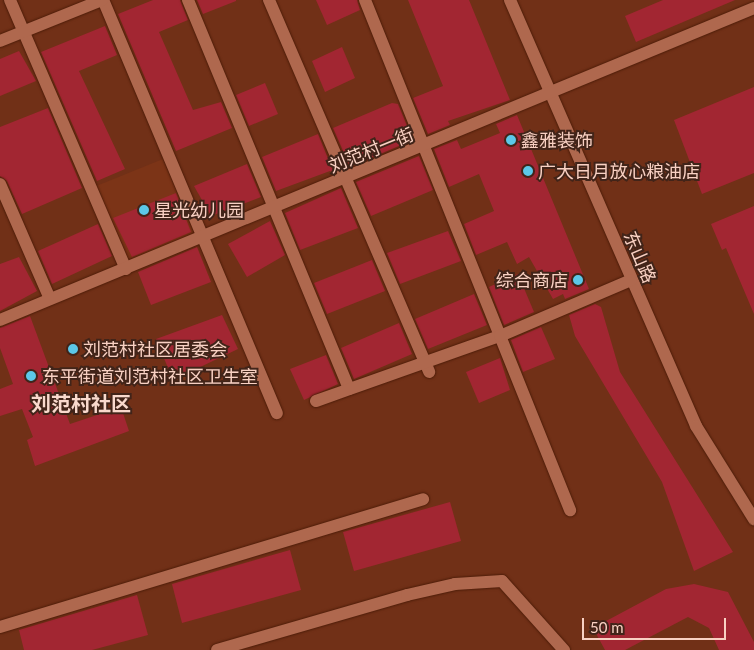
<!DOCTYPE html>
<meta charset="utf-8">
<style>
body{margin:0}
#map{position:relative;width:754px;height:650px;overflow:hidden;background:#713017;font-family:Lato,"Noto Sans SC",sans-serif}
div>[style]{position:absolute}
.built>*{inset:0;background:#7c3417}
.building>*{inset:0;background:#a22632}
.roads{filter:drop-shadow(0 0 1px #4c1c08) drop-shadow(0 0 1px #4c1c08)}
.minor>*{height:12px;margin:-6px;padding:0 6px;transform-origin:6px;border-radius:6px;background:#af684e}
.dots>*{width:14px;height:14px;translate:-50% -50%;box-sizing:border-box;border:2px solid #412419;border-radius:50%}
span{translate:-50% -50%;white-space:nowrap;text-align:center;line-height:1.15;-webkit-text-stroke:4px #412419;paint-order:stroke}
.poi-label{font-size:18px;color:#f9d1c3}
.left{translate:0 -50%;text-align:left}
.right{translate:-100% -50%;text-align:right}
.street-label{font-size:18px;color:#f9d1c3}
.quarter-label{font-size:20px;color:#f9d9cd;font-weight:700}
.scale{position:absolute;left:582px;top:618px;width:144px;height:22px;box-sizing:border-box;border:2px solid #f9d1c3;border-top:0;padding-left:6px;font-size:15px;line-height:18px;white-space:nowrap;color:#f9d1c3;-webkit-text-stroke:4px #412419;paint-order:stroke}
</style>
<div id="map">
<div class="built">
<i style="clip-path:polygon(163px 159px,194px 234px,128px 260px,94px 187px)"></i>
</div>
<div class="building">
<i style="clip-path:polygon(153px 0,180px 0,188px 20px,159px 32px,193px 110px,221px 102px,232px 128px,176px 151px,118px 14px)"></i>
<i style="clip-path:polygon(197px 0,236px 0,236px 1px,203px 14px)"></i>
<i style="clip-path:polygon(316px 0,357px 0,360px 10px,327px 25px)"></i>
<i style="clip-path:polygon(408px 0,469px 0,510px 100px,448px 121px,450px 125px,428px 134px,413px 98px,443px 86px)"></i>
<i style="clip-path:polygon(663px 0,735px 0,636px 42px,625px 16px)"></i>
<i style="clip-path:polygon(105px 26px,117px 55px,79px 71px,125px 169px,97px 181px,41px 52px)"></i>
<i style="clip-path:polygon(342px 47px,355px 78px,325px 92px,312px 61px)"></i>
<i style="clip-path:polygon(19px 51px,36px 81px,0 96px,0 59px)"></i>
<i style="clip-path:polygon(265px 83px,278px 114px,249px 126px,236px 95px)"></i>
<i style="clip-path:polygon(754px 87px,754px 173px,702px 194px,674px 120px)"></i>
<i style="clip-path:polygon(392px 103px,398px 104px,413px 140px,350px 167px,333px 128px)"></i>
<i style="clip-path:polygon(48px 108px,82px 188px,22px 214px,7px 181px,0 176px,0 127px)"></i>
<i style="clip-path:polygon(517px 115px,589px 289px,565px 299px,563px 294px,553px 299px,529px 257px,517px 264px,507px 242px,476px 255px,464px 224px,494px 211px,479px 174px,449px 187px,434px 149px,457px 140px,461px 149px,500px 133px,496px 124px)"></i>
<i style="clip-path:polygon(318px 134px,334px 173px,330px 171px,276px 191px,262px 157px)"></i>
<i style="clip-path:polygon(419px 156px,433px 190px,371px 216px,356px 182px)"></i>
<i style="clip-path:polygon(247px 164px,261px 197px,211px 216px,194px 186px)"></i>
<i style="clip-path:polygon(341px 188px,358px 228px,300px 250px,285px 213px)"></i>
<i style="clip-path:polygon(176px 193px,191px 232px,132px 257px,113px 218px)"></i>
<i style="clip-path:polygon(754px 206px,754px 314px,726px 248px,722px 250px,711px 224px)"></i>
<i style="clip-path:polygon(270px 221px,285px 255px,247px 277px,228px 244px)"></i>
<i style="clip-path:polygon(98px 224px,112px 256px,52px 284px,38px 251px)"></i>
<i style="clip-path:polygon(448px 231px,461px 261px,400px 284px,387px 253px)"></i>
<i style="clip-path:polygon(197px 247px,211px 282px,151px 305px,138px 272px)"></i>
<i style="clip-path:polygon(19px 257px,37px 291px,0 311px,0 264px)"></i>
<i style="clip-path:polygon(372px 260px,385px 291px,327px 314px,314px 283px)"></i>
<i style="clip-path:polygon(518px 274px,534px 312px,504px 325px,489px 287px)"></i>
<i style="clip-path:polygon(474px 294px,487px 325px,428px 349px,415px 319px)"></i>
<i style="clip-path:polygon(595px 304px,601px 307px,620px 372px,733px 552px,694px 571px,662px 482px,575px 336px,569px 315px)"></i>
<i style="clip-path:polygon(222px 315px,238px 349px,173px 380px,156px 339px)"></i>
<i style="clip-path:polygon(30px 316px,70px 424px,121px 407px,129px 431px,35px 466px,27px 440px,33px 437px,22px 409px,0 416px,0 389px,13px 384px,0 348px,0 328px)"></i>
<i style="clip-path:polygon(399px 323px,412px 354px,354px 379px,341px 348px)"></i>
<i style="clip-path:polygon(541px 327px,555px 359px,523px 372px,511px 340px)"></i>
<i style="clip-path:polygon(326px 355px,338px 384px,304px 400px,290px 369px)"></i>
<i style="clip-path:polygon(500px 358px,510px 390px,479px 403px,466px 372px)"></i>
<i style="clip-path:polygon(450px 502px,461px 541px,354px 571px,343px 532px)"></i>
<i style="clip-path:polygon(290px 550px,301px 590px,182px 623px,172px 584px)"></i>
<i style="clip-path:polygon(694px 584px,728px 592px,754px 642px,754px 650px,719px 650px,709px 628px,688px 617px,625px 650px,605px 650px,593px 628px,666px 589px)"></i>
<i style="clip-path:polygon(137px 595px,148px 635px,92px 650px,24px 650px,19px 630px)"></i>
</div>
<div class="roads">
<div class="minor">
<i style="left:10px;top:0;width:293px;rotate:66.7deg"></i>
<i style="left:188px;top:0;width:421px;rotate:67.5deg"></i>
<i style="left:269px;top:0;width:405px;rotate:66.7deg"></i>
<i style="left:365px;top:0;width:550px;rotate:68.1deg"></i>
<i style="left:510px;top:0;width:465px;rotate:66.4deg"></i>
<i style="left:696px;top:426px;width:110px;rotate:58.1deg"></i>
<i style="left:104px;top:2px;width:446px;rotate:67.2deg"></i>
<i style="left:0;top:41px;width:110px;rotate:-21.9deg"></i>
<i style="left:0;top:184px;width:125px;rotate:66.5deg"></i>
<i style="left:0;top:320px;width:816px;rotate:-22.48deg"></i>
<i style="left:316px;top:401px;width:195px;rotate:-19.5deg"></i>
<i style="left:500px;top:336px;width:142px;rotate:-23.1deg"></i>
<i style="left:0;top:627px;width:442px;rotate:-16.8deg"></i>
<i style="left:217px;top:650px;width:198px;rotate:-16.1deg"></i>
<i style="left:407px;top:595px;width:49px;rotate:-12.9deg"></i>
<i style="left:455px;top:584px;width:47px;rotate:-3.7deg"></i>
<i style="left:502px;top:581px;width:93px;rotate:48.1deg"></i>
</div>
</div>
<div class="dots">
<i style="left:511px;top:140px;background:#5cc7e8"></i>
<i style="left:528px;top:171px;background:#5cc7e8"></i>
<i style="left:144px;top:210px;background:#5cc7e8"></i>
<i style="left:578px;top:280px;background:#5cc7e8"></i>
<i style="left:73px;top:349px;background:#5cc7e8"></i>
<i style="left:31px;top:376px;background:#5cc7e8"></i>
</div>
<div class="poi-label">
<span class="left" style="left:521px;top:140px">鑫雅装饰</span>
<span class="left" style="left:538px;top:171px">广大日月放心粮油店</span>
<span class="left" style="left:154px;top:210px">星光幼儿园</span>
<span class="right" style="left:568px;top:280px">综合商店</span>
<span class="left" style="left:83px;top:349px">刘范村社区居委会</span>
<span class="left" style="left:42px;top:376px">东平街道刘范村社区卫生室</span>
</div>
<div class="street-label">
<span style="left:371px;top:150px;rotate:-22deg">刘范村一街</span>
<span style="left:640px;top:257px;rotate:67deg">东山路</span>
</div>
<div class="quarter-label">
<span style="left:81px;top:403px">刘范村社区</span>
</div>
<div class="scale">50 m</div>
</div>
